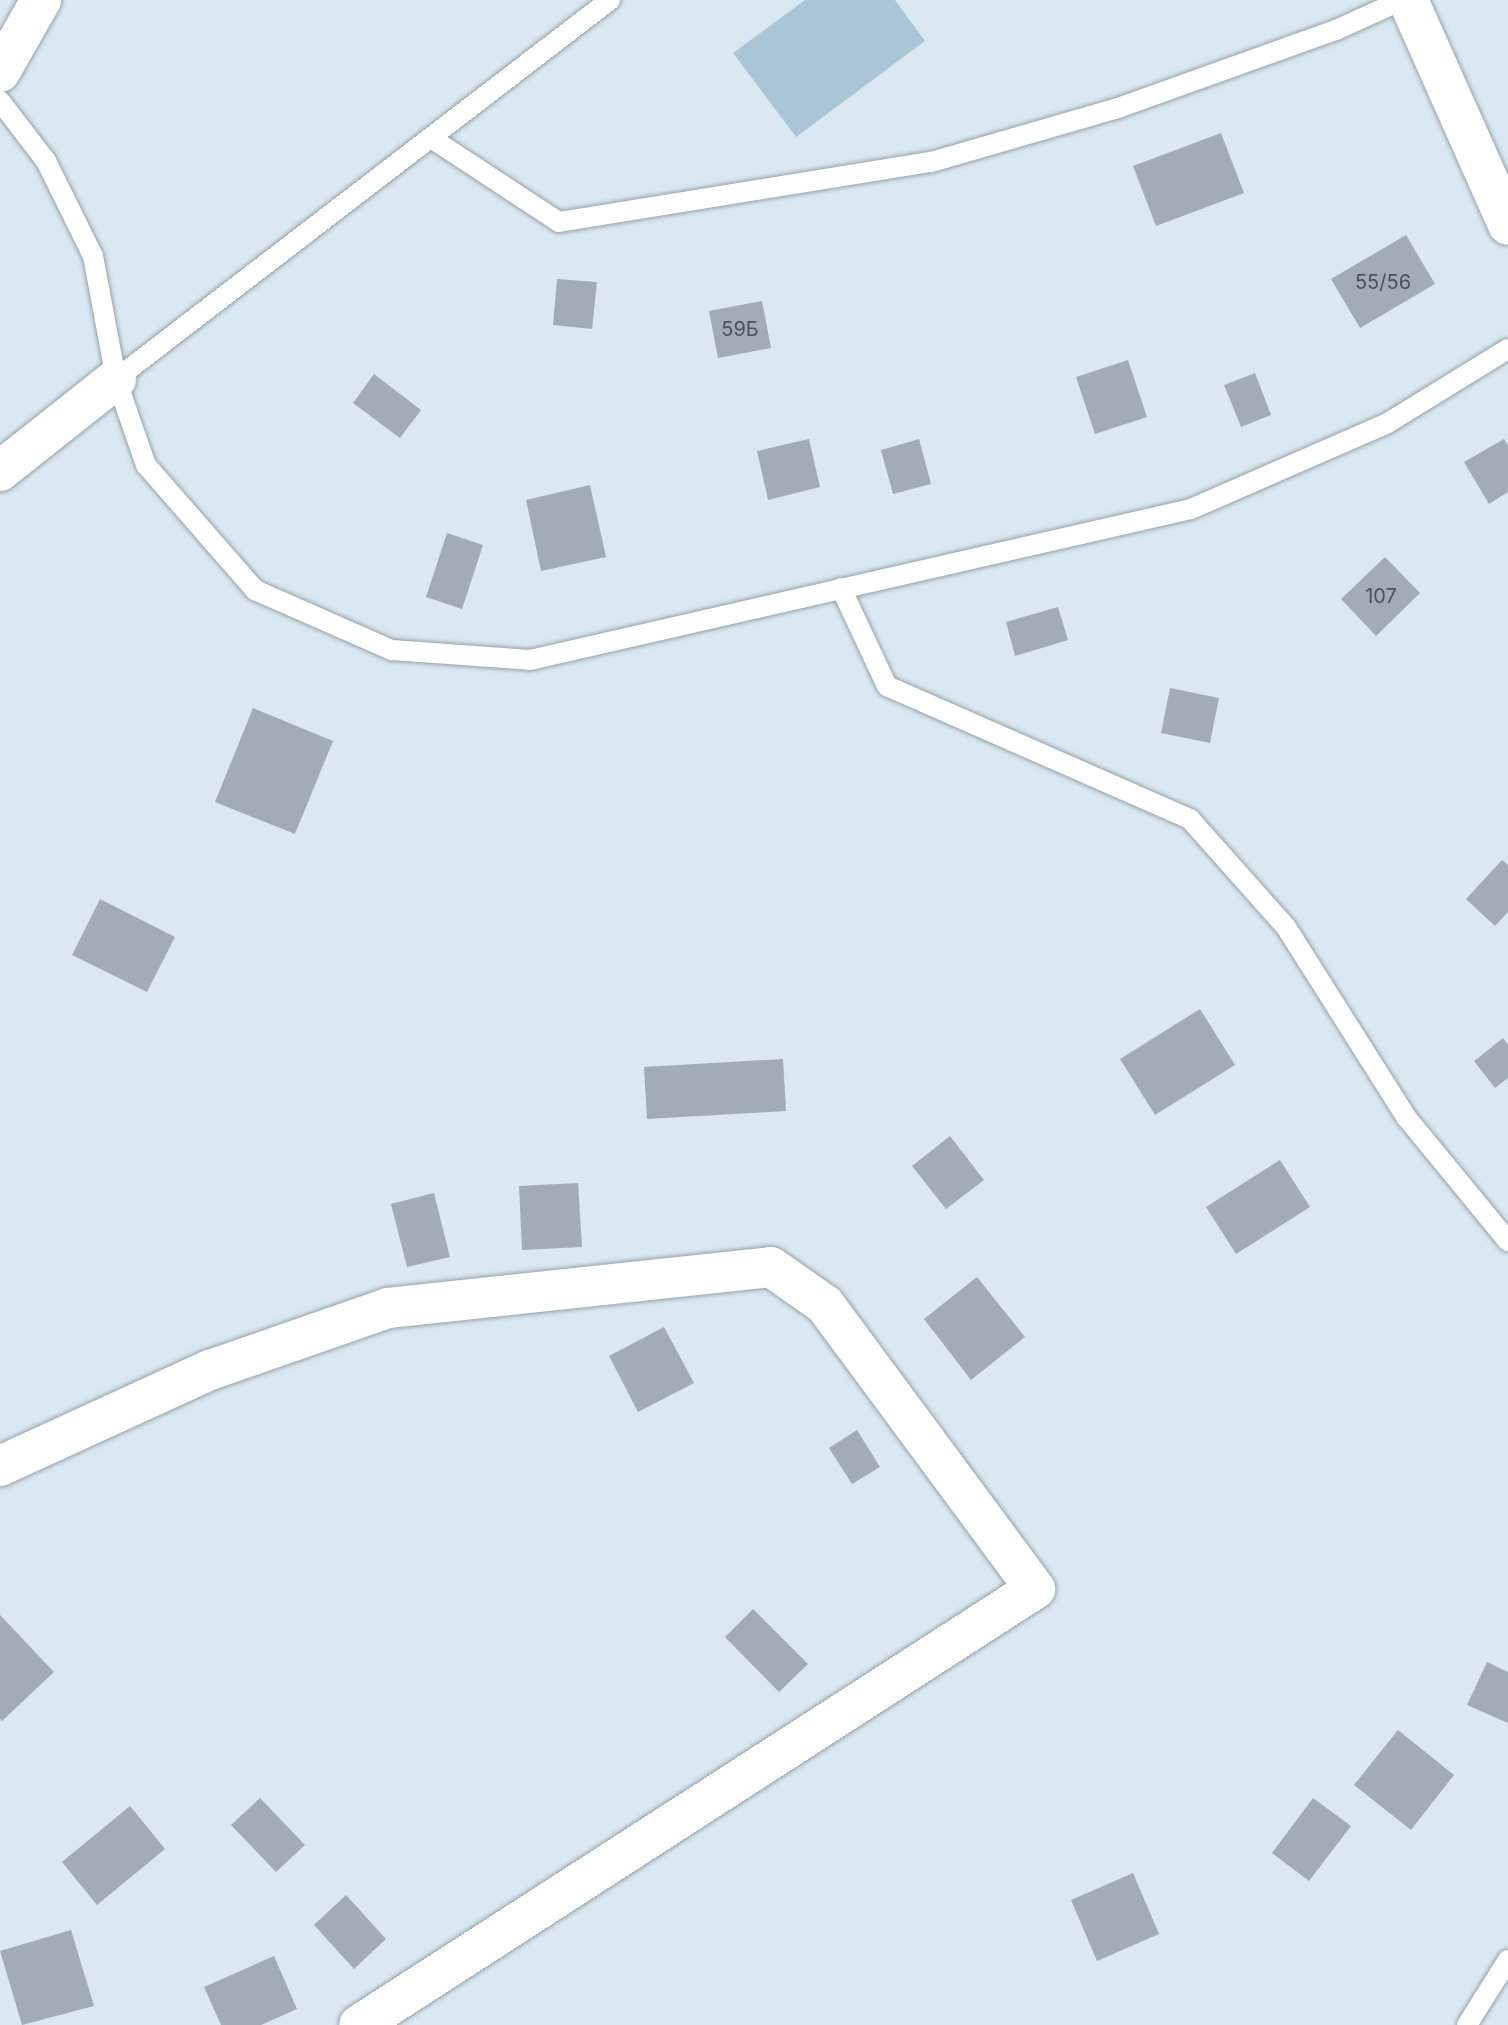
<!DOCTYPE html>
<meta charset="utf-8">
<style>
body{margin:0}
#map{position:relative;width:1508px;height:2025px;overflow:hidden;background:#dae8f1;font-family:Inter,sans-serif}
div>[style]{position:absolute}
.green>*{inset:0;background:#aac5d6}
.building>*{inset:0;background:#a0adb6}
.roads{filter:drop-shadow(0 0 2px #95a2aa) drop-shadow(0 0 2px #95a2aa)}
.lane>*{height:20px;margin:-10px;padding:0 10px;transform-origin:10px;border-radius:10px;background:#fff}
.street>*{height:40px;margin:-20px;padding:0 20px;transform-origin:20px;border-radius:20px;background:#fff}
span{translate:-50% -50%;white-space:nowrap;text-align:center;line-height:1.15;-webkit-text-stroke:6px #e7f5fe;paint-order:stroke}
.number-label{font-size:20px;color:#4b5358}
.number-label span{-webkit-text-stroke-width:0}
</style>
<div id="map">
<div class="green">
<i style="clip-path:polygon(805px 0,895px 0,925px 41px,796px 137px,733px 53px)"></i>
</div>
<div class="building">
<i style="clip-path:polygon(1221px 133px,1244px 193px,1156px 226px,1133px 166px)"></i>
<i style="clip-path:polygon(1406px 235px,1435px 284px,1360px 328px,1331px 279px)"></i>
<i style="clip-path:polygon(557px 279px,597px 282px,592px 329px,553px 325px)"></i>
<i style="clip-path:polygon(762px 301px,771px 348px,718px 358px,709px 311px)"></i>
<i style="clip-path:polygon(1128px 360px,1147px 417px,1095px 434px,1076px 377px)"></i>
<i style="clip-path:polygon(1255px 373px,1271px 415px,1241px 427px,1224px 385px)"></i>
<i style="clip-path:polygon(374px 374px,421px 410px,400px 438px,353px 403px)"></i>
<i style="clip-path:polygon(809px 439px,820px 487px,768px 500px,757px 451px)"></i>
<i style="clip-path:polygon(919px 439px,931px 484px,893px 494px,881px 450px)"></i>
<i style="clip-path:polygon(1504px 439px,1508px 446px,1508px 492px,1489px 504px,1464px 462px)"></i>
<i style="clip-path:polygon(590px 485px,606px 557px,541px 571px,526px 500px)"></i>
<i style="clip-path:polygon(447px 533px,483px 545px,462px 609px,426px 597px)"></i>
<i style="clip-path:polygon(1385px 557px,1420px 593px,1376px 636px,1341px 599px)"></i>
<i style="clip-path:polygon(1058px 607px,1068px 640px,1015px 656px,1006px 622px)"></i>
<i style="clip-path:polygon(1170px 688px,1219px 698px,1210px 743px,1161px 733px)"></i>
<i style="clip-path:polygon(253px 708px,333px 741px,295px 834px,215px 802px)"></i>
<i style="clip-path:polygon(1502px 860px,1508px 865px,1508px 912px,1495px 926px,1466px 899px)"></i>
<i style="clip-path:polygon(100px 899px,175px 937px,147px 992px,72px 955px)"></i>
<i style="clip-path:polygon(1200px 1009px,1235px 1065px,1155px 1115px,1120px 1059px)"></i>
<i style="clip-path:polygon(1503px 1038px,1508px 1045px,1508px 1078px,1495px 1088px,1474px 1061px)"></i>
<i style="clip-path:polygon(783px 1059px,786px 1111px,647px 1119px,644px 1067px)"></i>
<i style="clip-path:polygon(950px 1136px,984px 1180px,946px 1209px,912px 1166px)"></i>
<i style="clip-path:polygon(1280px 1160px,1310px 1207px,1236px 1254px,1206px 1207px)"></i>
<i style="clip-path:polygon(578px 1183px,582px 1247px,522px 1250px,519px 1186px)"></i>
<i style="clip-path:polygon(434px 1193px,450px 1257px,407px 1267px,391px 1204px)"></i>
<i style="clip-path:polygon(977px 1277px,1025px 1337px,971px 1380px,924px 1319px)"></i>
<i style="clip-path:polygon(664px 1327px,694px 1383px,638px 1412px,609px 1356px)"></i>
<i style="clip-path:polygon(857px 1430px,880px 1467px,852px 1484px,829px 1448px)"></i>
<i style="clip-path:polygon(753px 1609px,808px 1664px,779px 1692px,725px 1637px)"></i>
<i style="clip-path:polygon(0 1615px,54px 1672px,2px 1721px,0 1719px)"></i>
<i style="clip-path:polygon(1487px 1662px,1508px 1672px,1508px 1723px,1467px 1705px)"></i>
<i style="clip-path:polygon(1398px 1730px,1454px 1775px,1411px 1830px,1354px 1785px)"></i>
<i style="clip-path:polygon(260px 1798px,305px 1845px,276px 1872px,231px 1825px)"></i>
<i style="clip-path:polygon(1313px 1798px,1351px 1826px,1309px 1881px,1272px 1853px)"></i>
<i style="clip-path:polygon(130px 1806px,165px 1849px,97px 1905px,62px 1862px)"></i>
<i style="clip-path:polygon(1133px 1873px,1159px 1934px,1097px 1961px,1071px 1900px)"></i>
<i style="clip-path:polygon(346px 1895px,386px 1939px,354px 1969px,314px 1925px)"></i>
<i style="clip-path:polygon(71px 1930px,94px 2006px,22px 2025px,0 1951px)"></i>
<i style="clip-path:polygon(274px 1956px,297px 2009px,261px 2025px,221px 2025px,204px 1987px)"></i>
</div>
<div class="roads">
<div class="lane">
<i style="left:0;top:101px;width:76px;rotate:52.5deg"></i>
<i style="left:46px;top:161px;width:106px;rotate:63.7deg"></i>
<i style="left:93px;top:256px;width:125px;rotate:79.4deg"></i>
<i style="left:116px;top:379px;width:91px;rotate:70.8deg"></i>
<i style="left:146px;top:465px;width:166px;rotate:48.9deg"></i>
<i style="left:255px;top:590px;width:150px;rotate:23.7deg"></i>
<i style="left:392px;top:650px;width:138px;rotate:4.1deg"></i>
<i style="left:530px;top:660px;width:678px;rotate:-12.87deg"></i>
<i style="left:1191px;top:509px;width:213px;rotate:-23.6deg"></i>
<i style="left:1386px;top:424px;width:143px;rotate:-31.6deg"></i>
<i style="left:431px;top:138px;width:153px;rotate:33.3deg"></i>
<i style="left:559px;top:222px;width:377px;rotate:-9.2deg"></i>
<i style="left:931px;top:162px;width:195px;rotate:-16.1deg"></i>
<i style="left:1118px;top:108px;width:232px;rotate:-19.7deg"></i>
<i style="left:1336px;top:30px;width:72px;rotate:-24.4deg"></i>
<i style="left:116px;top:379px;width:623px;rotate:-37.5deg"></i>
<i style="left:841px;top:588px;width:108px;rotate:64.9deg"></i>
<i style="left:887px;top:686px;width:331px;rotate:23.7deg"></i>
<i style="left:1190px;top:819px;width:144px;rotate:48.4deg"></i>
<i style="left:1286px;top:927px;width:225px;rotate:57.7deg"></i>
<i style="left:1406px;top:1117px;width:161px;rotate:50.6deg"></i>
<i style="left:1467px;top:2025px;width:77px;rotate:-57.8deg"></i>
</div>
<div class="street">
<i style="left:1408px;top:0;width:246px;rotate:66deg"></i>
<i style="left:0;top:72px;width:83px;rotate:-60.3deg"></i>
<i style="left:0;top:471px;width:148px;rotate:-38.4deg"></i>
<i style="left:0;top:1466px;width:231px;rotate:-24.6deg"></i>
<i style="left:210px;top:1370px;width:188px;rotate:-19.2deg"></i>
<i style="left:388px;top:1308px;width:385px;rotate:-6.1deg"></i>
<i style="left:771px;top:1267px;width:66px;rotate:35.1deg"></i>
<i style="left:825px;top:1305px;width:353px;rotate:53.5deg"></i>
<i style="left:1035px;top:1589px;width:804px;rotate:147.18deg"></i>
</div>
</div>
<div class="number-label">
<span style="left:1383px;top:282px">55/56</span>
<span style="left:740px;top:329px">59Б</span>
<span style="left:1381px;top:596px">107</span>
</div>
</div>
